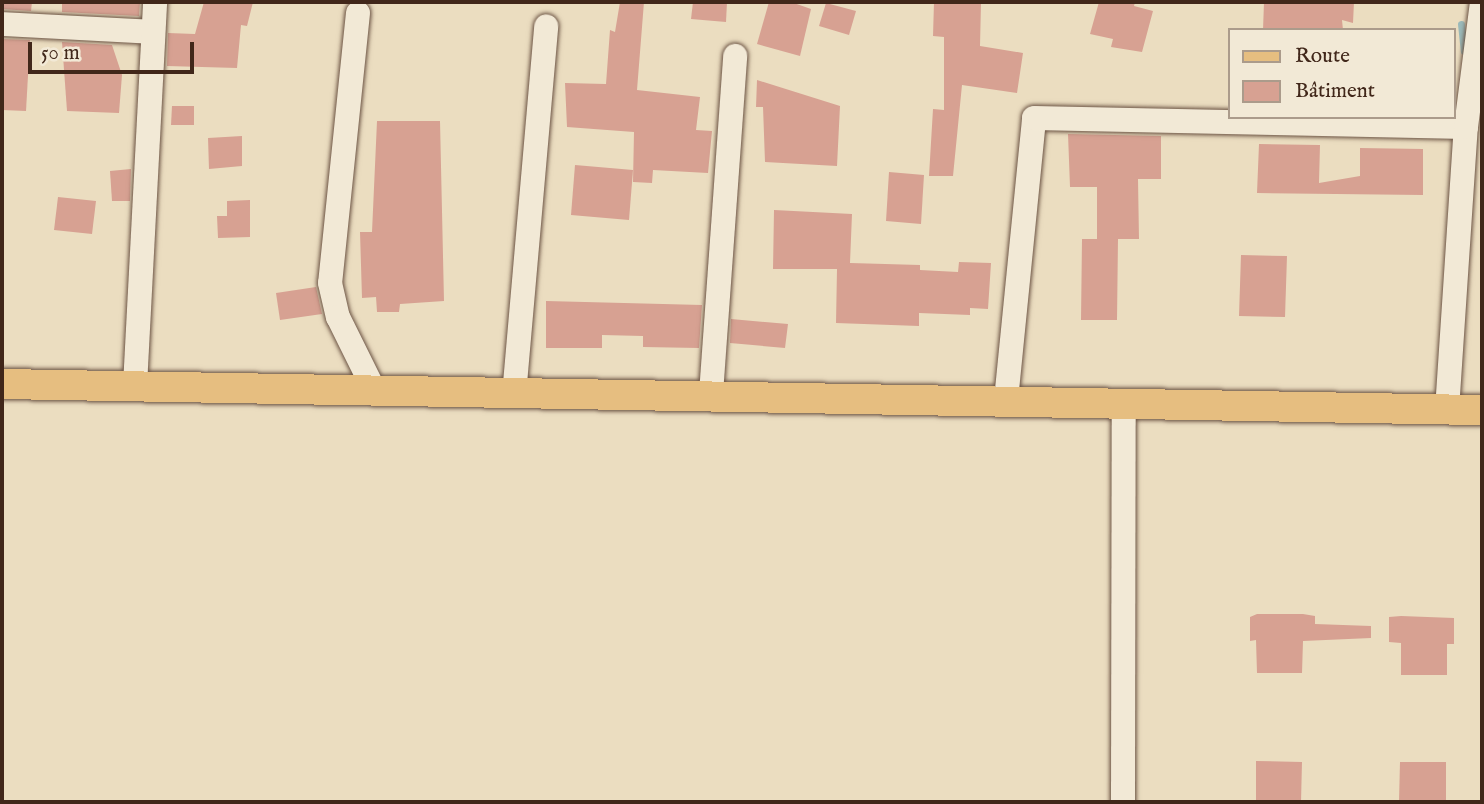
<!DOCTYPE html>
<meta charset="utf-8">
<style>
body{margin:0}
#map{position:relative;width:1484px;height:804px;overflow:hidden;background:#ebddc0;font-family:"IM FELL English",serif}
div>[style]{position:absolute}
.stream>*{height:7px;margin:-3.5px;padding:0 3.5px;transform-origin:3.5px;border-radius:3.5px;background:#9bbaba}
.building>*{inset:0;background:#d7a192}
.roads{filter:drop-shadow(0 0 2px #6c5444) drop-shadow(0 0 2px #6c5444)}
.minor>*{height:24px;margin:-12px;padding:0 12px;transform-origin:12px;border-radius:12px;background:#f2e9d6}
.major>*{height:30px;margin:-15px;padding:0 15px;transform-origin:15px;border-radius:15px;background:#e6be80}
span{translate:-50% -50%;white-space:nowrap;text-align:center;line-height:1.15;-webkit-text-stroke:5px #f2e9d6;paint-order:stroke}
.frame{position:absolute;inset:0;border:4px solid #41271a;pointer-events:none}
.legend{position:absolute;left:1228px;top:28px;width:228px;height:91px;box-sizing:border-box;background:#f2e9d6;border:2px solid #ab9b8b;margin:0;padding:9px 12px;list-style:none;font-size:21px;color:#41271a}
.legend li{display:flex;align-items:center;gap:14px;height:35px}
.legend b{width:35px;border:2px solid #ab9b8b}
.scale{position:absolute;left:28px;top:42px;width:166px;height:32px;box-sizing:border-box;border:4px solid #41271a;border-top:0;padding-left:9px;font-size:21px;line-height:24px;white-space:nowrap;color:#41271a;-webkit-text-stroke:5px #f2e9d6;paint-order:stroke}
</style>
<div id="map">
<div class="stream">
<i style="left:1461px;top:24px;width:27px;rotate:84deg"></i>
</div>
<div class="building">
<i style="clip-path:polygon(2px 2px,32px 2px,31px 11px,2px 9px)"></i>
<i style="clip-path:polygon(62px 2px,140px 2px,139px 16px,62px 12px)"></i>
<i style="clip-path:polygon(204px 2px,253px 2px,247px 26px,241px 25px,237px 68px,167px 66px,168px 33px,195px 34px)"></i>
<i style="clip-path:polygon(620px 2px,644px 2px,637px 90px,700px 97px,696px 130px,712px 131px,708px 173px,653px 170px,652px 183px,633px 182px,634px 132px,567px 127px,565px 83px,606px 84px,610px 30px,615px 32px)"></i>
<i style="clip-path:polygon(693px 2px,727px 2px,726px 22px,691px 19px)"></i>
<i style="clip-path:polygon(769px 2px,791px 2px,811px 9px,800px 56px,757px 44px)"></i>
<i style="clip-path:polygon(934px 2px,981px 3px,980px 46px,1023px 53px,1017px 93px,962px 85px,953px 176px,929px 176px,933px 109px,944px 110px,944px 37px,933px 36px)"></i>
<i style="clip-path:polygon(1099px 2px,1135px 2px,1134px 6px,1153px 11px,1142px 52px,1111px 47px,1113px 39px,1090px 34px)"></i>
<i style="clip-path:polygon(1264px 2px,1354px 2px,1353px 23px,1342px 20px,1343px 30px,1263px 30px)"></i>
<i style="clip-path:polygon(826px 3px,856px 11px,849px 35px,819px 26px)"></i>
<i style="clip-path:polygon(2px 39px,30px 40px,26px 111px,2px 110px)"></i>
<i style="clip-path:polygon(62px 42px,112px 45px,122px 75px,119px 113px,67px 111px)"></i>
<i style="clip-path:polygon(757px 80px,840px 106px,837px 166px,765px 162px,763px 107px,756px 107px)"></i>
<i style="clip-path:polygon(172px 106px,194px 106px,194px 125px,171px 125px)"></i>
<i style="clip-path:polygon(377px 121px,440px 121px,444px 301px,400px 304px,399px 312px,377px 312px,376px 297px,362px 298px,360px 232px,372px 232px)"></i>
<i style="clip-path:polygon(1068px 134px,1161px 136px,1161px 179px,1138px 179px,1139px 239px,1118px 239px,1117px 320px,1081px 320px,1082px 239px,1097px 239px,1097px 187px,1070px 187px)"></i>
<i style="clip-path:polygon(242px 136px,242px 166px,209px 169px,208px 138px)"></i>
<i style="clip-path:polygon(1259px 144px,1320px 145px,1319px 183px,1360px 176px,1360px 148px,1423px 149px,1423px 195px,1257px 193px)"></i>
<i style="clip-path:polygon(575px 165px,633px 170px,629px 220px,571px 215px)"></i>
<i style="clip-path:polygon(131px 169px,130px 201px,112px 201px,110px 171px)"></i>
<i style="clip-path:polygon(889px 172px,924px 175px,921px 224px,886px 221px)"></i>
<i style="clip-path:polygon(58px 197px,96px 201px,92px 234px,54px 230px)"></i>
<i style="clip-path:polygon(250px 200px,250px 237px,218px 238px,217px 216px,227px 216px,227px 201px)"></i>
<i style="clip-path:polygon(774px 210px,852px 214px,850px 263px,920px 265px,920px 270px,958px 272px,959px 262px,991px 263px,988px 309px,970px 308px,970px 315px,919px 313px,919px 326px,836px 323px,837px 269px,773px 269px)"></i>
<i style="clip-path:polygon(1241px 255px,1287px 256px,1285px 317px,1239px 316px)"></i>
<i style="clip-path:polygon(316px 287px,322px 314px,280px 320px,276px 293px)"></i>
<i style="clip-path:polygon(546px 301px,702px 305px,699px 348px,643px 347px,643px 336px,602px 335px,602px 348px,546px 348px)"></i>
<i style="clip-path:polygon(731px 319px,788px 324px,785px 348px,730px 343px)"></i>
<i style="clip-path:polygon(1257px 614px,1303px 614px,1315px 616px,1315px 624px,1371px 626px,1371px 638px,1303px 641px,1302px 673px,1257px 673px,1256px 640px,1250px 641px,1250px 617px)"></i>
<i style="clip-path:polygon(1401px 616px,1454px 618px,1454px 644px,1447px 644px,1447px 675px,1401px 675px,1401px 643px,1389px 642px,1389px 617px)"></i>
<i style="clip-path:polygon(1256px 761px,1302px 762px,1301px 802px,1256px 802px)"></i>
<i style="clip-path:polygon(1400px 762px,1446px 762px,1446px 802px,1399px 802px)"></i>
</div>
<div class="roads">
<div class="minor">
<i style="left:358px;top:13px;width:271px;rotate:95.9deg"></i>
<i style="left:330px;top:283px;width:35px;rotate:77deg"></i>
<i style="left:338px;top:317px;width:84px;rotate:63.7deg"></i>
<i style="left:2px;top:24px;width:151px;rotate:3deg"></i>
<i style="left:135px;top:386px;width:385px;rotate:-87deg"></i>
<i style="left:711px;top:394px;width:339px;rotate:-85.9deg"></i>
<i style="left:514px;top:395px;width:370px;rotate:-85deg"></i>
<i style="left:1006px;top:400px;width:283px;rotate:-84.3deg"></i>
<i style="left:1034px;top:118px;width:432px;rotate:1.2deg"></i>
<i style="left:1447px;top:410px;width:284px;rotate:-86.2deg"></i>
<i style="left:1466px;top:127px;width:126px;rotate:-82.7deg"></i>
<i style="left:1123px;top:802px;width:400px;rotate:-89.9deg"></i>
</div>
<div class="major">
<i style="left:2px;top:384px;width:1480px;rotate:1.01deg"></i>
</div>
</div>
<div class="frame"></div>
<ul class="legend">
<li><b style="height:9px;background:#e6be80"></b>Route</li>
<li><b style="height:19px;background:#d7a192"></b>Bâtiment</li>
</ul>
<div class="scale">50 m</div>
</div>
